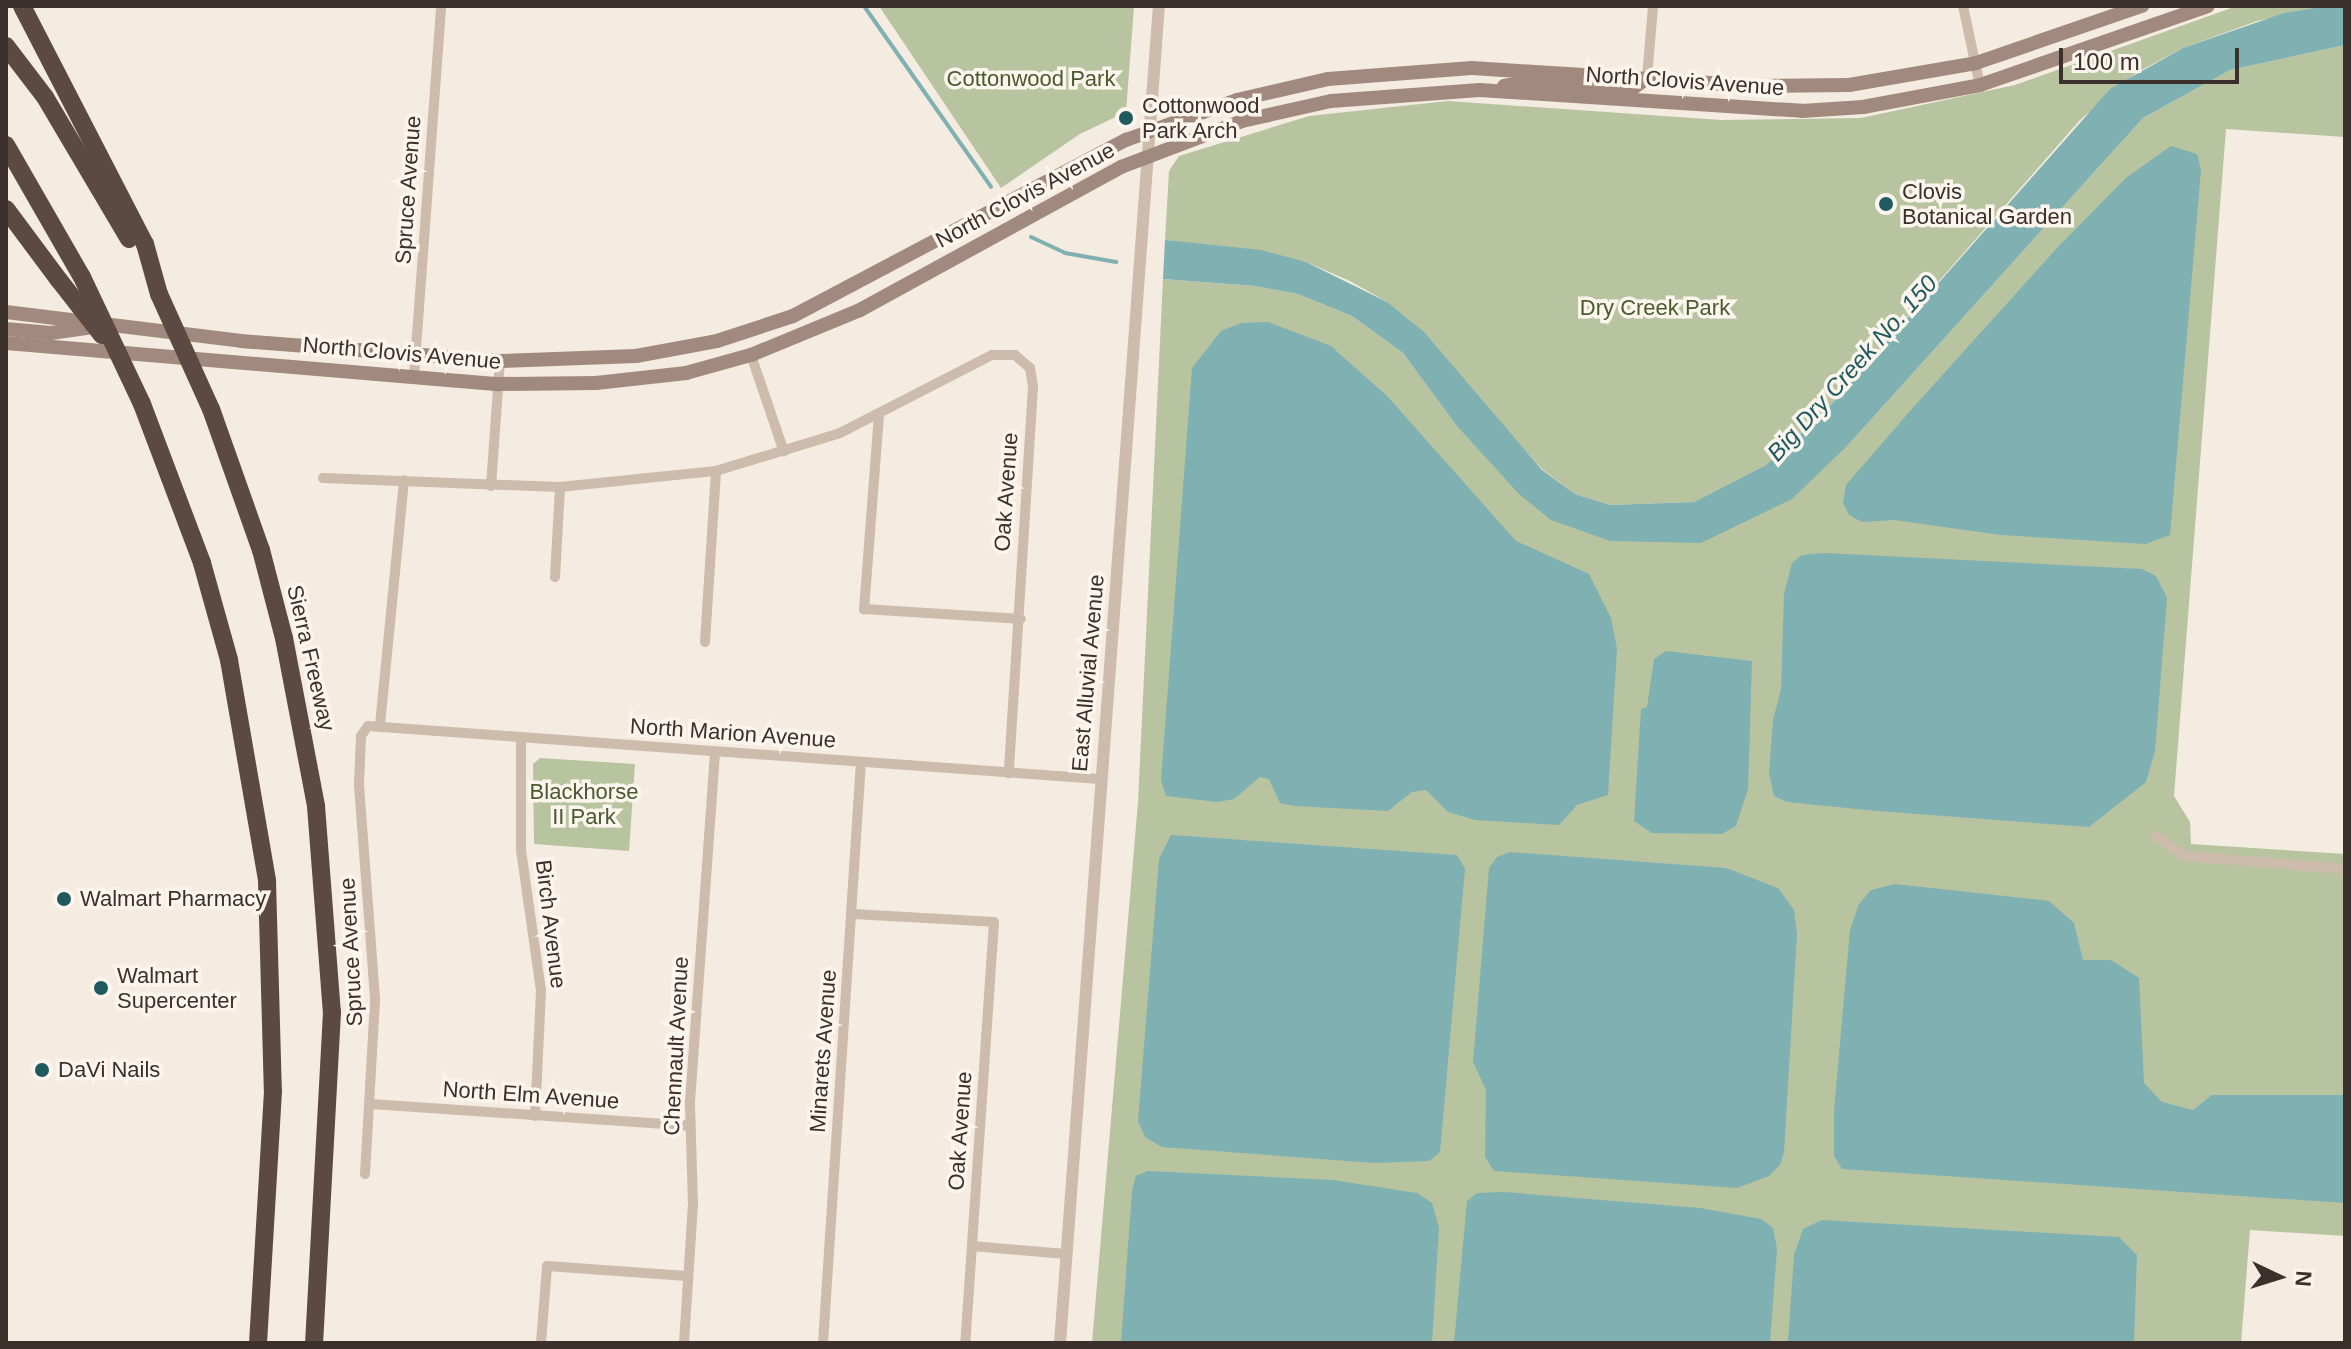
<!DOCTYPE html>
<style>
body{margin:0}
#map{position:relative;width:2351px;height:1349px;overflow:hidden;background:#f4ebe1;font-family:Helvetica,sans-serif}
div>[style]{position:absolute}
.green>*{inset:0;background:#b8c4a0}
.water>*{inset:0;background:#7fb0b2}
.stream>*{height:4px;margin:-2px;padding:0 2px;transform-origin:2px;border-radius:2px;background:#7fb0b2}
.minor>*{height:10px;margin:-5px;padding:0 5px;transform-origin:5px;border-radius:5px;background:#cdbbac}
.tertiary>*{height:12px;margin:-6px;padding:0 6px;transform-origin:6px;border-radius:6px;background:#cdbbac}
.secondary>*{height:14px;margin:-7px;padding:0 7px;transform-origin:7px;border-radius:7px;background:#a18a7d}
.motorway>*{height:18px;margin:-9px;padding:0 9px;transform-origin:9px;border-radius:9px;background:#5c4a42}
.motorway-bridge>*{height:18px;margin:-9px;padding:0 9px;transform-origin:9px;border-radius:9px;background:#5c4a42}
.dots>*{width:22px;height:22px;translate:-50% -50%;box-sizing:border-box;border:4px solid #fbf5ee;border-radius:50%}
span{translate:-50% -50%;white-space:nowrap;text-align:center;line-height:1.15;-webkit-text-stroke:7px #fbf5ee;paint-order:stroke}
.park-label{font-size:22px;color:#4a5a2e}
.street-label{font-size:22px;color:#3b302b}
.poi-label{font-size:22px;color:#3b302b}
.left{translate:0 -50%;text-align:left}
.water-label{font-size:24px;color:#1f5a5e;font-style:italic}
.frame{position:absolute;inset:0;border:8px solid #3b302b;pointer-events:none}
.north{position:absolute;left:2239px;top:1237px;width:80px;height:80px;-webkit-text-stroke:6px #fbf5ee;paint-order:stroke;rotate:94deg;font-size:22px;font-weight:700;line-height:32px;text-align:center;color:#3b302b}
.north::after{content:'';display:block;margin:auto;width:28px;height:36px;background:#3b302b;clip-path:polygon(50% 0,100% 100%,50% 72%,0 100%)}
.scale{position:absolute;left:2059px;top:48px;width:180px;height:36px;box-sizing:border-box;border:4px solid #3b302b;border-top:0;padding-left:10px;font-size:24px;line-height:28px;white-space:nowrap;color:#3b302b;-webkit-text-stroke:6px #fbf5ee;paint-order:stroke}
</style>
<div id="map">
<div class="green">
<i style="clip-path:polygon(879px 6px,1134px 6px,1126px 112px,1080px 134px,1001px 188px)"></i>
<i style="clip-path:polygon(2237px 6px,2327px 6px,2257px 21px,2183px 48px,2136px 73px,2080px 120px,1821px 416px,1766px 465px,1694px 502px,1610px 505px,1575px 494px,1543px 470px,1387px 302px,1350px 281px,1306px 262px,1165px 240px,1169px 171px,1179px 156px,1309px 116px,1448px 101px,1721px 120px,1861px 118px,2015px 85px)"></i>
<i style="clip-path:polygon(2345px 45px,2345px 137px,2226px 129px,2174px 796px,2190px 822px,2191px 844px,2345px 854px,2345px 1236px,2250px 1230px,2241px 1343px,1092px 1343px,1138px 802px,1163px 279px,1255px 286px,1298px 294px,1352px 316px,1403px 353px,1456px 425px,1610px 541px,1848px 445px,2143px 118px,2230px 70px)"></i>
<i style="clip-path:polygon(540px 758px,635px 764px,629px 851px,534px 844px,533px 764px)"></i>
</div>
<div class="water">
<i style="clip-path:polygon(2327px 6px,2345px 6px,2345px 45px,2230px 70px,2143px 118px,1848px 445px,1792px 499px,1701px 543px,1610px 541px,1551px 520px,1520px 495px,1456px 425px,1403px 353px,1352px 316px,1298px 294px,1255px 286px,1163px 279px,1165px 240px,1261px 250px,1306px 262px,1387px 302px,1424px 332px,1542px 470px,1575px 494px,1610px 505px,1694px 502px,1766px 465px,1821px 416px,2110px 89px,2183px 48px,2284px 13px)"></i>
<i style="clip-path:polygon(2171px 146px,2197px 154px,2201px 170px,2170px 535px,2146px 544px,2001px 535px,1894px 520px,1862px 522px,1849px 515px,1843px 503px,1846px 485px,1910px 411px,2057px 248px,2127px 177px)"></i>
<i style="clip-path:polygon(1268px 322px,1331px 346px,1388px 397px,1516px 541px,1589px 574px,1611px 618px,1617px 649px,1608px 795px,1577px 805px,1559px 825px,1475px 820px,1448px 812px,1426px 790px,1412px 792px,1388px 811px,1294px 806px,1280px 803px,1269px 779px,1260px 777px,1234px 799px,1217px 802px,1166px 796px,1161px 780px,1192px 368px,1221px 331px,1241px 323px)"></i>
<i style="clip-path:polygon(1824px 553px,2142px 569px,2156px 576px,2167px 598px,2155px 751px,2146px 782px,2089px 827px,1877px 811px,1787px 802px,1774px 796px,1769px 773px,1773px 720px,1781px 689px,1784px 594px,1792px 563px,1802px 555px)"></i>
<i style="clip-path:polygon(1666px 651px,1752px 661px,1748px 789px,1736px 826px,1722px 834px,1652px 833px,1634px 821px,1641px 709px,1647px 707px,1654px 659px)"></i>
<i style="clip-path:polygon(1171px 835px,1457px 855px,1465px 869px,1440px 1152px,1429px 1161px,1374px 1163px,1162px 1147px,1145px 1137px,1138px 1121px,1159px 859px)"></i>
<i style="clip-path:polygon(1510px 852px,1726px 868px,1778px 888px,1794px 910px,1797px 934px,1784px 1152px,1780px 1165px,1769px 1176px,1737px 1188px,1494px 1171px,1485px 1157px,1486px 1090px,1473px 1062px,1489px 868px,1497px 857px)"></i>
<i style="clip-path:polygon(1895px 884px,2049px 901px,2074px 923px,2083px 960px,2111px 960px,2139px 978px,2144px 1083px,2162px 1102px,2193px 1110px,2212px 1095px,2345px 1095px,2345px 1203px,1842px 1169px,1834px 1156px,1834px 1111px,1850px 930px,1859px 904px,1871px 890px)"></i>
<i style="clip-path:polygon(1148px 1171px,1333px 1180px,1417px 1193px,1432px 1203px,1439px 1228px,1432px 1343px,1121px 1343px,1132px 1191px,1136px 1176px)"></i>
<i style="clip-path:polygon(1504px 1192px,1700px 1208px,1761px 1219px,1773px 1228px,1777px 1249px,1770px 1343px,1454px 1343px,1467px 1201px,1477px 1193px)"></i>
<i style="clip-path:polygon(1822px 1220px,2119px 1237px,2137px 1255px,2134px 1343px,1788px 1343px,1794px 1255px,1803px 1229px)"></i>
</div>
<div class="stream">
<i style="left:864px;top:6px;width:221px;rotate:54.9deg"></i>
<i style="left:1031px;top:237px;width:38px;rotate:25deg"></i>
<i style="left:1065px;top:253px;width:52px;rotate:10deg"></i>
</div>
<div class="minor">
<i style="left:1963px;top:6px;width:81px;rotate:77.9deg"></i>
<i style="left:1647px;top:78px;width:72px;rotate:-85.2deg"></i>
<i style="left:751px;top:355px;width:102px;rotate:71.2deg"></i>
<i style="left:414px;top:376px;width:371px;rotate:-85.8deg"></i>
<i style="left:879px;top:415px;width:195px;rotate:94.4deg"></i>
<i style="left:864px;top:609px;width:157px;rotate:3.6deg"></i>
<i style="left:323px;top:478px;width:237px;rotate:2.2deg"></i>
<i style="left:560px;top:487px;width:157px;rotate:-5.9deg"></i>
<i style="left:716px;top:471px;width:130px;rotate:-17deg"></i>
<i style="left:840px;top:433px;width:171px;rotate:-27.2deg"></i>
<i style="left:992px;top:355px;width:23px"></i>
<i style="left:1015px;top:355px;width:20px;rotate:41deg"></i>
<i style="left:1030px;top:368px;width:19px;rotate:81deg"></i>
<i style="left:1033px;top:387px;width:387px;rotate:93.6deg"></i>
<i style="left:491px;top:486px;width:125px;rotate:-85.9deg"></i>
<i style="left:555px;top:577px;width:90px;rotate:-86.8deg"></i>
<i style="left:705px;top:642px;width:171px;rotate:-86.3deg"></i>
<i style="left:380px;top:725px;width:246px;rotate:-84.4deg"></i>
<i style="left:521px;top:737px;width:113px;rotate:90deg"></i>
<i style="left:521px;top:850px;width:142px;rotate:81.9deg"></i>
<i style="left:541px;top:991px;width:125px;rotate:92.7deg"></i>
<i style="left:2156px;top:836px;width:35px;rotate:35deg"></i>
<i style="left:2185px;top:856px;width:161px;rotate:4.6deg"></i>
<i style="left:853px;top:914px;width:141px;rotate:3.2deg"></i>
<i style="left:994px;top:922px;width:422px;rotate:93.9deg"></i>
<i style="left:371px;top:1104px;width:320px;rotate:3.9deg"></i>
<i style="left:365px;top:1174px;width:176px;rotate:-86.7deg"></i>
<i style="left:375px;top:998px;width:215px;rotate:-94.3deg"></i>
<i style="left:359px;top:784px;width:48px;rotate:-87.6deg"></i>
<i style="left:361px;top:736px;width:12px;rotate:-55deg"></i>
<i style="left:368px;top:726px;width:734px;rotate:4.14deg"></i>
<i style="left:972px;top:1246px;width:94px;rotate:4.9deg"></i>
<i style="left:541px;top:1343px;width:77px;rotate:-85.5deg"></i>
<i style="left:547px;top:1266px;width:140px;rotate:4.1deg"></i>
<i style="left:684px;top:1343px;width:138px;rotate:-86.3deg"></i>
<i style="left:693px;top:1205px;width:103px;rotate:-91.7deg"></i>
<i style="left:690px;top:1102px;width:351px;rotate:-85.9deg"></i>
<i style="left:823px;top:1343px;width:582px;rotate:-86.26deg"></i>
</div>
<div class="tertiary">
<i style="left:1060px;top:1343px;width:1341px;rotate:-85.77deg"></i>
</div>
<div class="secondary">
<i style="left:1504px;top:86px;width:23px;rotate:-10deg"></i>
<i style="left:1527px;top:82px;width:106px;rotate:3.2deg"></i>
<i style="left:1633px;top:88px;width:17px;rotate:-36deg"></i>
<i style="left:6px;top:312px;width:237px;rotate:7deg"></i>
<i style="left:241px;top:341px;width:260px;rotate:4.4deg"></i>
<i style="left:500px;top:361px;width:136px;rotate:-2.1deg"></i>
<i style="left:636px;top:356px;width:82px;rotate:-10.5deg"></i>
<i style="left:717px;top:341px;width:80px;rotate:-18.2deg"></i>
<i style="left:793px;top:316px;width:377px;rotate:-27.9deg"></i>
<i style="left:1126px;top:140px;width:118px;rotate:-19.8deg"></i>
<i style="left:1237px;top:100px;width:93px;rotate:-13deg"></i>
<i style="left:1328px;top:79px;width:144px;rotate:-4.4deg"></i>
<i style="left:1472px;top:68px;width:286px;rotate:3.6deg"></i>
<i style="left:1757px;top:86px;width:92px;rotate:-0.6deg"></i>
<i style="left:1849px;top:85px;width:129px;rotate:-9.8deg"></i>
<i style="left:1976px;top:63px;width:176px;rotate:-19deg"></i>
<i style="left:6px;top:329px;width:45px;rotate:5.1deg"></i>
<i style="left:51px;top:333px;width:37px;rotate:-8deg"></i>
<i style="left:6px;top:343px;width:494px;rotate:4.8deg"></i>
<i style="left:498px;top:384px;width:98px;rotate:-0.6deg"></i>
<i style="left:596px;top:383px;width:91px;rotate:-6.3deg"></i>
<i style="left:686px;top:373px;width:67px;rotate:-15.5deg"></i>
<i style="left:751px;top:355px;width:118px;rotate:-22.4deg"></i>
<i style="left:860px;top:310px;width:298px;rotate:-28.7deg"></i>
<i style="left:1121px;top:167px;width:129px;rotate:-20.8deg"></i>
<i style="left:1242px;top:121px;width:91px;rotate:-12.7deg"></i>
<i style="left:1331px;top:101px;width:149px;rotate:-4.2deg"></i>
<i style="left:1480px;top:90px;width:323px;rotate:3.7deg"></i>
<i style="left:1802px;top:111px;width:61px;rotate:-3.8deg"></i>
<i style="left:1863px;top:107px;width:119px;rotate:-10.6deg"></i>
<i style="left:1980px;top:85px;width:241px;rotate:-19.1deg"></i>
</div>
<div class="motorway">
<i style="left:22px;top:6px;width:268px;rotate:62.7deg"></i>
<i style="left:145px;top:244px;width:52px;rotate:74.4deg"></i>
<i style="left:6px;top:46px;width:64px;rotate:52.6deg"></i>
<i style="left:45px;top:97px;width:165px;rotate:59.4deg"></i>
<i style="left:6px;top:145px;width:152px;rotate:60.1deg"></i>
<i style="left:6px;top:209px;width:89px;rotate:53.3deg"></i>
<i style="left:142px;top:404px;width:170px;rotate:69.3deg"></i>
<i style="left:202px;top:563px;width:101px;rotate:74.4deg"></i>
<i style="left:229px;top:660px;width:224px;rotate:80.2deg"></i>
<i style="left:267px;top:881px;width:210px;rotate:88.4deg"></i>
<i style="left:273px;top:1091px;width:252px;rotate:93.4deg"></i>
<i style="left:211px;top:409px;width:150px;rotate:70.5deg"></i>
<i style="left:261px;top:550px;width:91px;rotate:75.4deg"></i>
<i style="left:284px;top:638px;width:171px;rotate:79.2deg"></i>
<i style="left:316px;top:806px;width:207px;rotate:85.6deg"></i>
<i style="left:332px;top:1012px;width:331px;rotate:93.1deg"></i>
</div>
<div class="motorway-bridge">
<i style="left:82px;top:277px;width:140px;rotate:64.7deg"></i>
<i style="left:59px;top:280px;width:70px;rotate:52deg"></i>
<i style="left:159px;top:294px;width:126px;rotate:65.7deg"></i>
</div>
<div class="dots">
<i style="left:1126px;top:118px;background:#1f5a5e"></i>
<i style="left:1886px;top:204px;background:#1f5a5e"></i>
<i style="left:64px;top:899px;background:#1f5a5e"></i>
<i style="left:101px;top:988px;background:#1f5a5e"></i>
<i style="left:42px;top:1070px;background:#1f5a5e"></i>
</div>
<div class="park-label">
<span style="left:1031px;top:79px">Cottonwood Park</span>
<span style="left:1655px;top:308px">Dry Creek Park</span>
<span style="left:584px;top:804px">Blackhorse<br>II Park</span>
</div>
<div class="street-label">
<span style="left:1685px;top:81px;rotate:4deg">North Clovis Avenue</span>
<span style="left:408px;top:190px;rotate:-86deg">Spruce Avenue</span>
<span style="left:1025px;top:195px;rotate:-28deg">North Clovis Avenue</span>
<span style="left:402px;top:353px;rotate:5deg">North Clovis Avenue</span>
<span style="left:1006px;top:492px;rotate:-86deg">Oak Avenue</span>
<span style="left:311px;top:658px;rotate:77deg">Sierra Freeway</span>
<span style="left:1088px;top:673px;rotate:-85deg">East Alluvial Avenue</span>
<span style="left:733px;top:733px;rotate:4deg">North Marion Avenue</span>
<span style="left:551px;top:924px;rotate:83deg">Birch Avenue</span>
<span style="left:351px;top:952px;rotate:-93deg">Spruce Avenue</span>
<span style="left:676px;top:1046px;rotate:-87deg">Chennault Avenue</span>
<span style="left:823px;top:1051px;rotate:-86deg">Minarets Avenue</span>
<span style="left:531px;top:1095px;rotate:4deg">North Elm Avenue</span>
<span style="left:960px;top:1131px;rotate:-86deg">Oak Avenue</span>
</div>
<div class="poi-label">
<span class="left" style="left:1142px;top:118px">Cottonwood<br>Park Arch</span>
<span class="left" style="left:1902px;top:204px">Clovis<br>Botanical Garden</span>
<span class="left" style="left:80px;top:899px">Walmart Pharmacy</span>
<span class="left" style="left:117px;top:988px">Walmart<br>Supercenter</span>
<span class="left" style="left:58px;top:1070px">DaVi Nails</span>
</div>
<div class="water-label">
<span style="left:1852px;top:368px;rotate:-48deg">Big Dry Creek No. 150</span>
</div>
<div class="frame"></div>
<div class="north">N</div>
<div class="scale">100 m</div>
</div>
